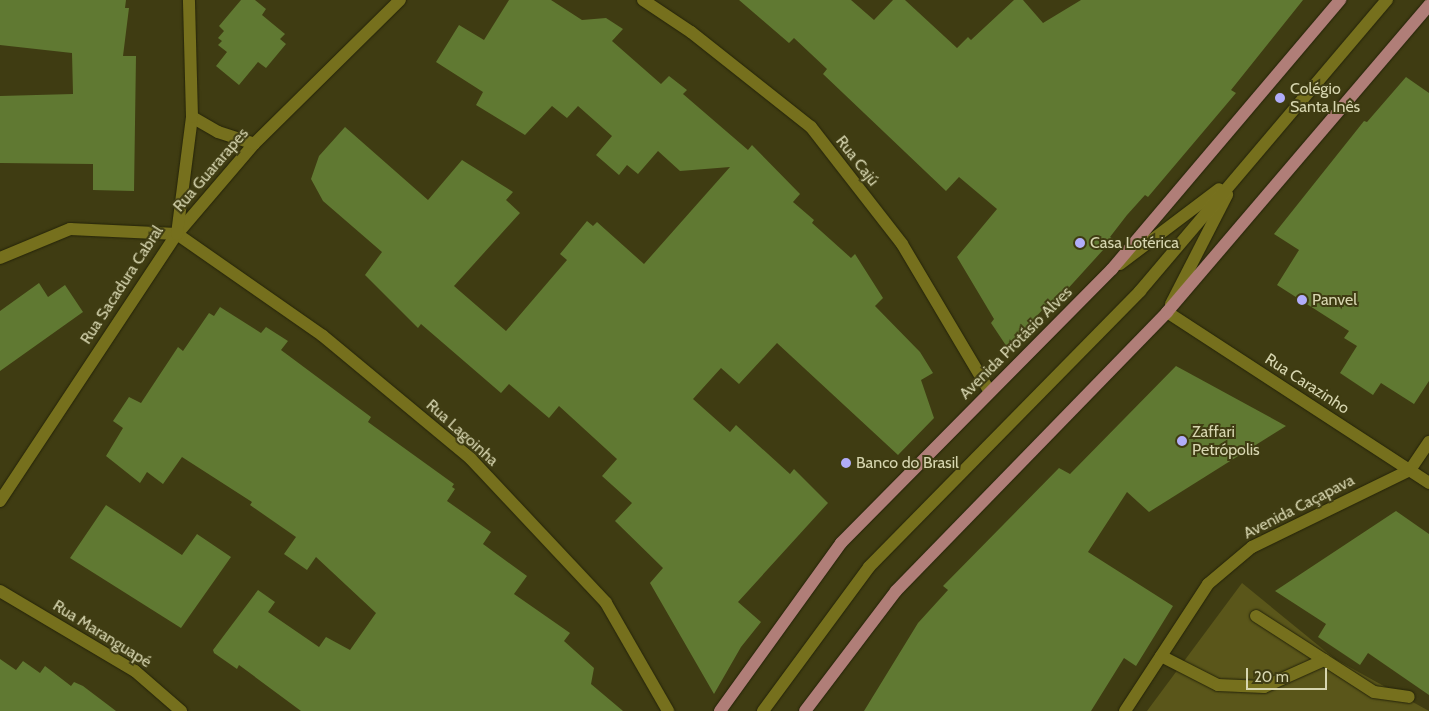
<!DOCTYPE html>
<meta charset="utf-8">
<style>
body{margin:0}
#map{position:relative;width:1429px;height:711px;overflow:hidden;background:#3f3c12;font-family:Cabin,sans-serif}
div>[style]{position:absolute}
.green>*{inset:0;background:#5a561a}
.building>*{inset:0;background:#607932}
.roads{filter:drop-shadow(0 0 1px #242309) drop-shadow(0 0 1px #242309)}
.lane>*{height:12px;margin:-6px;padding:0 6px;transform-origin:6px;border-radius:6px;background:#76701d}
.street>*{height:12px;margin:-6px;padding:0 6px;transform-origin:6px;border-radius:6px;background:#76701d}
.secondary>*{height:12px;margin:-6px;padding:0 6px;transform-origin:6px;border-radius:6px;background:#76701d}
.primary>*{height:12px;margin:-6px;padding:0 6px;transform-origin:6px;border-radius:6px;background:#b07e78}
.dots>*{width:14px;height:14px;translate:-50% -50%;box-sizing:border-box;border:2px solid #3f3c12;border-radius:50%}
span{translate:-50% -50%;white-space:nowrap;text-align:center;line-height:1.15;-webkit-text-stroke:4px #3f3c12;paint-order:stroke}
.poi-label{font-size:16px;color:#d7d6b0}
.left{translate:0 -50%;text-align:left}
.street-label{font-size:16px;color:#d7d6b0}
.scale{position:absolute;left:1246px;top:668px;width:81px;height:22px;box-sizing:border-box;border:2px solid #d7d6b0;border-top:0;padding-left:6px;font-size:15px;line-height:18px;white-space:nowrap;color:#d7d6b0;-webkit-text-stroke:4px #3f3c12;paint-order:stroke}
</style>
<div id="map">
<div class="green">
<i style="clip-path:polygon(1242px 583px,1335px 659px,1429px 711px,1147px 711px)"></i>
</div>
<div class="building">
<i style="clip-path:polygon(0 0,126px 0,125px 8px,129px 8px,123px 56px,136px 56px,134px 191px,93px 190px,93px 164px,0 163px,0 96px,73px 94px,72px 53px,0 45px)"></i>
<i style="clip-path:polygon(241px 0,255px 0,266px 9px,262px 15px,285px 34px,280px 39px,286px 44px,266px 68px,258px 62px,239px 85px,216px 66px,227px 52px,218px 45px,222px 41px,218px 38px,224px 31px,219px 26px)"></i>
<i style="clip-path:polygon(509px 0,551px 0,582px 20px,606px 18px,623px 29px,612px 41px,661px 84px,669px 76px,687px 90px,683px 94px,748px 150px,752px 145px,800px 194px,793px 202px,814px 220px,812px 223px,851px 258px,855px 254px,883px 298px,875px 306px,920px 352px,933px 373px,921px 380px,934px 418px,898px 455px,777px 343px,739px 384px,721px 368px,693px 399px,730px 432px,736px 425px,790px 474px,794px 469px,828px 503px,738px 602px,761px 622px,741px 647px,714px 694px,650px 583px,663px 568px,615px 521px,632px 503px,602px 476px,617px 459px,559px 406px,549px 418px,509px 384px,501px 393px,421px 324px,418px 328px,365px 275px,382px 252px,323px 201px,311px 179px,319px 156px,345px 127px,428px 200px,462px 160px,513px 192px,506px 200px,520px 213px,454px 286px,506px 331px,567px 260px,560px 254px,587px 221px,593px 226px,597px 222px,644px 264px,730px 167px,680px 171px,658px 151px,638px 174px,627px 165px,619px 175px,596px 155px,612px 136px,578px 106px,567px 118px,552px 106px,525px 135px,476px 105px,483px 92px,436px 62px,459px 25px,484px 40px)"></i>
<i style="clip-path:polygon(739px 0,851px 0,874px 20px,893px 0,905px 0,957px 48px,968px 37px,971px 40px,1014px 0,1023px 0,1043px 23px,1081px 0,1303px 0,1231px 90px,1236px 93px,1148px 197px,1145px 195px,1127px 215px,1110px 237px,1113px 239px,1054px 304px,1051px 301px,1007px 347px,991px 323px,994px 319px,957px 257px,997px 209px,959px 177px,946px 191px,823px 74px,827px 69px,794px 38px,789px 43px)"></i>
<i style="clip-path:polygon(1406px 77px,1429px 93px,1429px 381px,1414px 404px,1381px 383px,1373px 395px,1340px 373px,1357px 346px,1344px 338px,1349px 331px,1277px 285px,1299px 250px,1274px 234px,1364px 121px,1367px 122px)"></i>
<i style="clip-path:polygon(39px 283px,48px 297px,65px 285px,83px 312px,0 371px,0 311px)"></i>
<i style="clip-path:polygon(220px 307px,261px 333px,266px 327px,288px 341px,281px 350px,371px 417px,368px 422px,454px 484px,452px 487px,455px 489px,447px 501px,491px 532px,483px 544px,527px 576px,514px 594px,570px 633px,564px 641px,594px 668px,591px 684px,623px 711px,301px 711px,239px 665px,237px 669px,214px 653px,213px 650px,258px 590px,275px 602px,268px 612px,319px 647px,326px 637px,350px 650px,376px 613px,316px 557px,307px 570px,284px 554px,296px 537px,250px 505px,252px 502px,182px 457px,163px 484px,147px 472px,140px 483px,106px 456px,123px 428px,113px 421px,129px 397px,141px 403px,178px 347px,183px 351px,209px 313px,214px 316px)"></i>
<i style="clip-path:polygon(1176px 366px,1286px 426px,1149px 512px,1127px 492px,1088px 552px,1173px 606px,1136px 666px,1124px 658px,1091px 711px,864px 711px,918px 623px,948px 590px,943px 586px,1059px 468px,1070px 474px)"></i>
<i style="clip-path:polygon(106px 505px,182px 555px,197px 534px,231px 557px,181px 628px,70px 558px)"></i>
<i style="clip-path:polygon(1396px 511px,1429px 534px,1429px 695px,1368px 653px,1360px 665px,1318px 637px,1326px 624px,1275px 591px)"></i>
<i style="clip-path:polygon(0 659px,16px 670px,23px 661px,40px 673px,45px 666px,71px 686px,74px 682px,83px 686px,116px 711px,0 711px)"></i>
</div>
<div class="roads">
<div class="lane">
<i style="left:1120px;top:264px;width:124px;rotate:-37.1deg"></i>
<i style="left:1171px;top:304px;width:123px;rotate:-62.8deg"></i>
<i style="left:1256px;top:616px;width:140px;rotate:32.8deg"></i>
<i style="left:1374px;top:692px;width:35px;rotate:8deg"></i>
<i style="left:1161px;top:656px;width:64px;rotate:27deg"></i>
<i style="left:1218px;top:685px;width:46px;rotate:2.5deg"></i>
<i style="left:1264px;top:687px;width:66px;rotate:-24.2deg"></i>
<i style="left:763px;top:711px;width:179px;rotate:-53.6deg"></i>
<i style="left:869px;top:567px;width:387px;rotate:-45.5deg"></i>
<i style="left:1140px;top:291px;width:382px;rotate:-49.7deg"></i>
</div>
<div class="street">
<i style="left:643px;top:0;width:58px;rotate:33.7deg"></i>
<i style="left:691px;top:32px;width:153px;rotate:38.4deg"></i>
<i style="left:811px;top:127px;width:148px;rotate:52.1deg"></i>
<i style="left:902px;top:244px;width:172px;rotate:59.3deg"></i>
<i style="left:177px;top:234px;width:178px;rotate:34.9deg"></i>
<i style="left:323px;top:336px;width:192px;rotate:39.7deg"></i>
<i style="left:471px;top:459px;width:197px;rotate:46.8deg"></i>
<i style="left:606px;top:603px;width:125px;rotate:60.1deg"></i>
<i style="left:177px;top:234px;width:118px;rotate:-49.5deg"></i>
<i style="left:254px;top:144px;width:205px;rotate:-44.6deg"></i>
<i style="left:0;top:258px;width:76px;rotate:-22.5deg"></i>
<i style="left:70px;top:229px;width:107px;rotate:2.7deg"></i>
<i style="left:0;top:591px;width:157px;rotate:30.7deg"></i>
<i style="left:135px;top:671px;width:61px;rotate:41deg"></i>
<i style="left:1125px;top:711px;width:152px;rotate:-56.8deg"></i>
<i style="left:1208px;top:584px;width:57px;rotate:-40.1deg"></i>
<i style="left:1252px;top:547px;width:176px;rotate:-26deg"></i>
<i style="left:1410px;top:470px;width:34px;rotate:-56deg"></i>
</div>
<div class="secondary">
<i style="left:192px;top:117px;width:30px;rotate:30deg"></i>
<i style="left:218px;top:132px;width:38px;rotate:18deg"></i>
<i style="left:1167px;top:312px;width:313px;rotate:33.1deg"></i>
<i style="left:0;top:501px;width:320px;rotate:-56.5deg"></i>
<i style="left:177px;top:234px;width:118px;rotate:-82.7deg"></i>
<i style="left:192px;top:117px;width:117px;rotate:-91.5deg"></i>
</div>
<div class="primary">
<i style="left:720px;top:711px;width:207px;rotate:-54.2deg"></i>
<i style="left:841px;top:543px;width:385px;rotate:-45.3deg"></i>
<i style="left:1112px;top:269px;width:353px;rotate:-49.7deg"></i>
<i style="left:805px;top:711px;width:151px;rotate:-52.8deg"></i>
<i style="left:896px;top:591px;width:389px;rotate:-45.8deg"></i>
<i style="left:1167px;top:312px;width:404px;rotate:-49.5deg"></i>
</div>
</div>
<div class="dots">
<i style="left:1280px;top:98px;background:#b1adfa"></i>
<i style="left:1080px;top:243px;background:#b1adfa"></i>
<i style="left:1302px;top:300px;background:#b1adfa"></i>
<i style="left:1182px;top:441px;background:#b1adfa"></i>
<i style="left:846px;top:463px;background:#b1adfa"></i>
</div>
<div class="poi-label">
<span class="left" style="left:1290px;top:98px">Colégio<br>Santa Inês</span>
<span class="left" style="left:1090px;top:243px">Casa Lotérica</span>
<span class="left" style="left:1312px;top:300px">Panvel</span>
<span class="left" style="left:1192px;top:441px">Zaffari<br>Petrópolis</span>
<span class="left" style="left:856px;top:463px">Banco do Brasil</span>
</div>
<div class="street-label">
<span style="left:857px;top:161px;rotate:52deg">Rua Cajú</span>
<span style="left:211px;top:170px;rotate:-49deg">Rua Guararapes</span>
<span style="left:122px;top:285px;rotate:-57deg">Rua Sacadura Cabral</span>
<span style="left:1016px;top:343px;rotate:-45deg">Avenida Protásio Alves</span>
<span style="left:1307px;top:384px;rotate:33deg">Rua Carazinho</span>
<span style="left:462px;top:433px;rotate:42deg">Rua Lagoinha</span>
<span style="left:1299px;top:507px;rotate:-27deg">Avenida Caçapava</span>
<span style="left:102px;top:634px;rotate:32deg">Rua Maranguapé</span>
</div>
<div class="scale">20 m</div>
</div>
